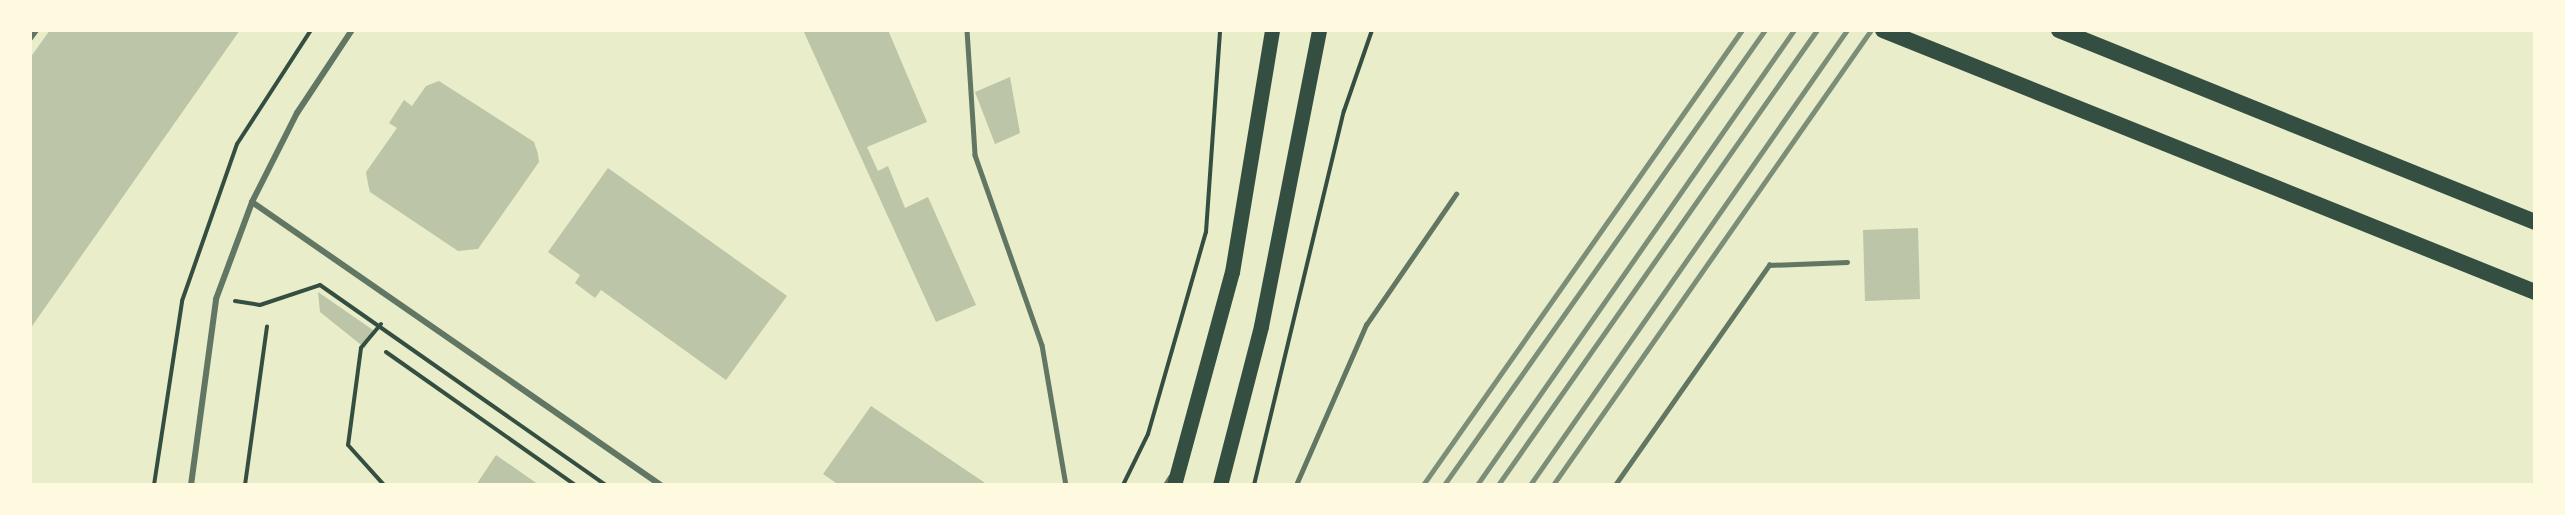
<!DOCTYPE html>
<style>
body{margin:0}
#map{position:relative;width:2565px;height:515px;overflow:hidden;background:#e9edc9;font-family:"IBM Plex Sans",sans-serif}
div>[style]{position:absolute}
.building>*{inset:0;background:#bcc5a7}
.path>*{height:4px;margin:-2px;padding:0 2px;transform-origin:2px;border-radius:2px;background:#344e41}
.service>*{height:4.5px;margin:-2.25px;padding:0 2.25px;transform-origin:2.25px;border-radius:2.25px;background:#617663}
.minor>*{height:6px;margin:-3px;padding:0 3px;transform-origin:3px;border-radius:3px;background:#617663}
.primary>*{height:15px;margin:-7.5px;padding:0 7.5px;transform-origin:7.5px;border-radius:7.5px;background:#344e41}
.trunk>*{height:16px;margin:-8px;padding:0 8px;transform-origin:8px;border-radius:8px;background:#344e41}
.rail>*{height:4.5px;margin:-2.25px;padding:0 2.25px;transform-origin:2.25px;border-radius:2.25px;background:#7c8e77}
span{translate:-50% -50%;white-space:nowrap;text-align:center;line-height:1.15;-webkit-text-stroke:6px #fefae0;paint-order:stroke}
.frame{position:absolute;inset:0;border:32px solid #fefae0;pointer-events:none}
</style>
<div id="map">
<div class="building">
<i style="clip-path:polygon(50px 30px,240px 30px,30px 329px,30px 58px)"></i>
<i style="clip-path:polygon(803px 30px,888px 30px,927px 122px,867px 147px,878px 171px,888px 166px,905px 208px,928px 197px,976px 305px,936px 322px)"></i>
<i style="clip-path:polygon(1010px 77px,1020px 133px,995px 144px,975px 92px)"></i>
<i style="clip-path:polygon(439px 81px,534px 142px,538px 154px,539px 162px,478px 249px,458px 251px,370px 192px,368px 184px,366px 172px,397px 128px,389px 123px,404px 100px,412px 106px,426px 86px)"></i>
<i style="clip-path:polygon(608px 168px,787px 296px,726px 380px,601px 290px,595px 298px,575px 283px,580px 275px,548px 252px)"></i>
<i style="clip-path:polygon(1918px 228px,1920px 299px,1865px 301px,1863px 230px)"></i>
<i style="clip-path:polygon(318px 292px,373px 330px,365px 348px,320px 312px)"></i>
<i style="clip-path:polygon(871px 406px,988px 485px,839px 485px,823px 474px)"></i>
<i style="clip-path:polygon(496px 455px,539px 485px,476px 485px)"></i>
</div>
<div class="path">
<i style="left:235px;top:301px;width:25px;rotate:9deg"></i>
<i style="left:260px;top:305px;width:63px;rotate:-18.4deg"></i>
<i style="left:320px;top:285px;width:349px;rotate:35deg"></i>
<i style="left:381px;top:324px;width:31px;rotate:130deg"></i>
<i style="left:361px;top:348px;width:98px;rotate:97.6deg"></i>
<i style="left:348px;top:445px;width:54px;rotate:48deg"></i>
<i style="left:386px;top:352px;width:231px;rotate:35.1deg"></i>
<i style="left:154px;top:485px;width:186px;rotate:-81.3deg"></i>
<i style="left:182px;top:301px;width:166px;rotate:-70.7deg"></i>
<i style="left:237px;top:144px;width:136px;rotate:-57deg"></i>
<i style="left:245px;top:485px;width:160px;rotate:-82.1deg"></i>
<i style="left:1123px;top:485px;width:57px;rotate:-63.9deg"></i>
<i style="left:1148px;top:434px;width:210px;rotate:-74deg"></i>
<i style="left:1206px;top:232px;width:202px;rotate:-86deg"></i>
<i style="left:1254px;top:485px;width:385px;rotate:-76.5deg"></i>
<i style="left:1344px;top:111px;width:86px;rotate:-70.9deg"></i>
</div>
<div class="service">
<i style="left:967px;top:30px;width:125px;rotate:86.3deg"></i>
<i style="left:975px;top:155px;width:201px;rotate:70.6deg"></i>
<i style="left:1042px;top:345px;width:142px;rotate:80.3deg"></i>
<i style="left:30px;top:38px;width:10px;rotate:-53deg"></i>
<i style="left:1165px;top:485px;width:9px;rotate:-58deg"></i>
<i style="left:1296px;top:485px;width:175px;rotate:-66.4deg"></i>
<i style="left:1366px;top:325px;width:159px;rotate:-55.5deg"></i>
<i style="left:1615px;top:485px;width:269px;rotate:-55deg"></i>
<i style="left:1769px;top:265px;width:78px;rotate:-2.2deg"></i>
</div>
<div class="minor">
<i style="left:252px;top:202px;width:497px;rotate:34.7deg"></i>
<i style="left:191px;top:485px;width:188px;rotate:-82.3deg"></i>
<i style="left:216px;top:299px;width:103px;rotate:-69.6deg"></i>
<i style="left:252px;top:202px;width:100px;rotate:-63.2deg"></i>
<i style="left:297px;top:113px;width:100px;rotate:-56.5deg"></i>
</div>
<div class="primary">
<i style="left:1174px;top:485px;width:221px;rotate:-74.8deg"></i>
<i style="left:1232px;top:272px;width:245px;rotate:-80.6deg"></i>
<i style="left:1220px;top:485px;width:164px;rotate:-75.5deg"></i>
<i style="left:1261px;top:326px;width:302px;rotate:-78.9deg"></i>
</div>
<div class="trunk">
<i style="left:1883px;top:30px;width:703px;rotate:21.89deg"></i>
<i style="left:2059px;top:30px;width:513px;rotate:21.97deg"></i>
</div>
<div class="rail">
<i style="left:1423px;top:485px;width:556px;rotate:-54.97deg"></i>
<i style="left:1444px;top:485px;width:557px;rotate:-54.8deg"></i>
<i style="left:1477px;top:485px;width:555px;rotate:-55.13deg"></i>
<i style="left:1498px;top:485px;width:556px;rotate:-54.97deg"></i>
<i style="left:1530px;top:485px;width:555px;rotate:-55.13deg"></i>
<i style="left:1553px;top:485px;width:555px;rotate:-55.05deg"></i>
</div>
<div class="frame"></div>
</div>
